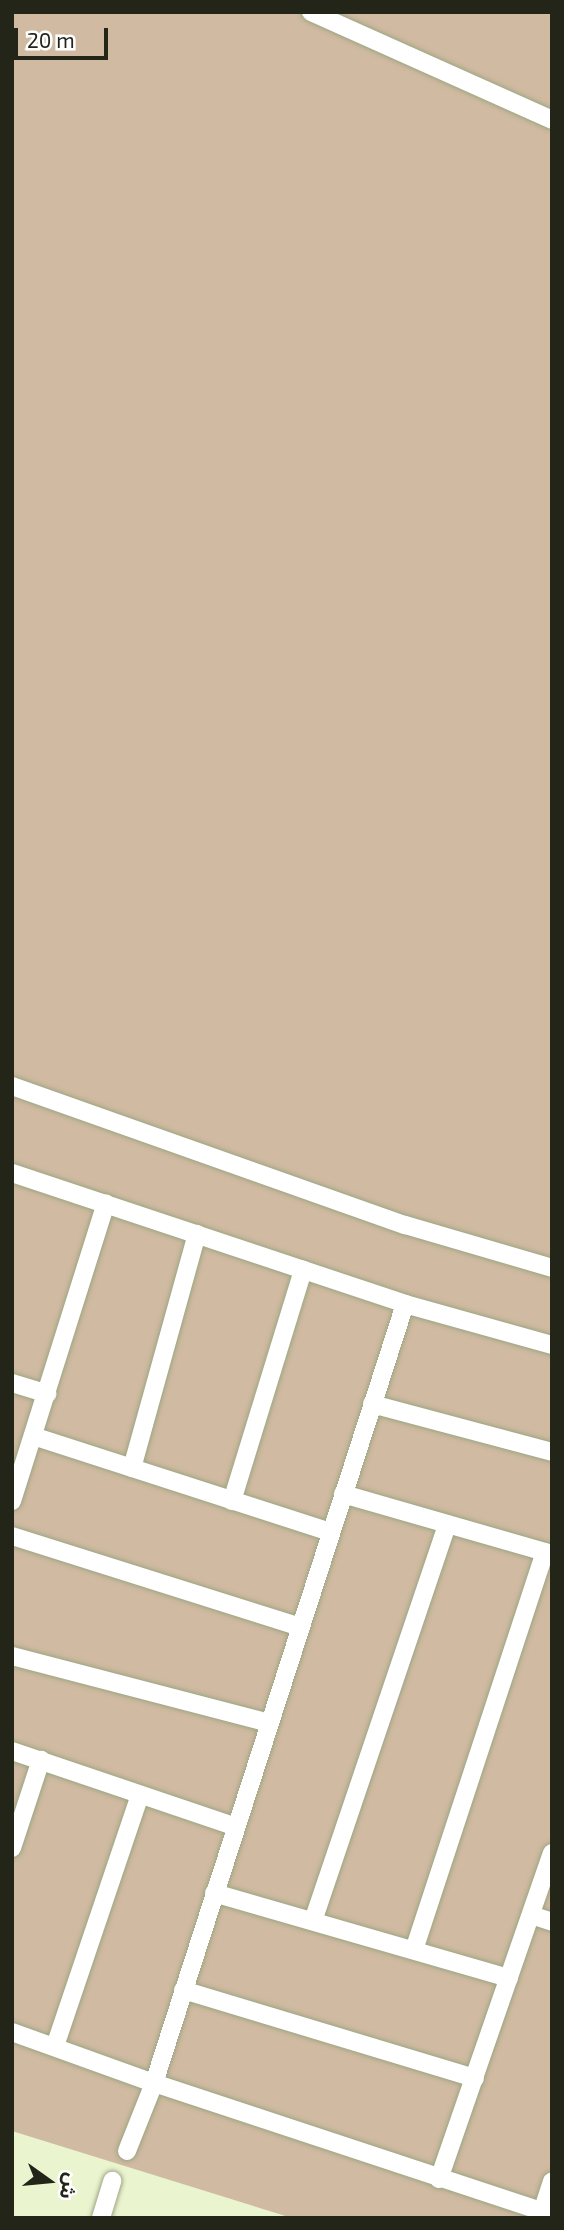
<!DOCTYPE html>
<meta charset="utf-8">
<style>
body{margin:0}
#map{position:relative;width:564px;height:2230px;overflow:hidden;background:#eaf4cf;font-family:"Exo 2","Noto Sans Arabic",sans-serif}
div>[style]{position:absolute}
.green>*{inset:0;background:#d0baa1}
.roads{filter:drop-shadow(0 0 2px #9da583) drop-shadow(0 0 2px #9da583)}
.lane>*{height:18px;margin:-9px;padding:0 9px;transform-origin:9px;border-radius:9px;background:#fff}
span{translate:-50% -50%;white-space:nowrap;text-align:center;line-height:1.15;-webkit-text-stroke:7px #fff;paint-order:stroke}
.frame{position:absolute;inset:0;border:14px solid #222518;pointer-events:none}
.north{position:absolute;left:14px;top:2146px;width:70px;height:70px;-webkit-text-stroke:5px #fff;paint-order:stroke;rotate:105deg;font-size:19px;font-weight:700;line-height:28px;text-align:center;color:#222518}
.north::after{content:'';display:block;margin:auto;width:24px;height:32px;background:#222518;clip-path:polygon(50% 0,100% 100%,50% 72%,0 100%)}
.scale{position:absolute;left:14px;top:28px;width:94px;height:32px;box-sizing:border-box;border:4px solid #222518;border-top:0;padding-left:9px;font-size:21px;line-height:24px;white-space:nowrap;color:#222518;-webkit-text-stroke:5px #fff;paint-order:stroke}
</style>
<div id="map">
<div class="green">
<i style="clip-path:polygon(12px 12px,552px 12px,552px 2218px,292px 2218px,12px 2131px)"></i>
</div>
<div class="roads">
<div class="lane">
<i style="left:311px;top:12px;width:264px;rotate:24.1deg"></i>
<i style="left:12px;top:1086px;width:417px;rotate:19.5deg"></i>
<i style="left:405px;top:1225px;width:153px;rotate:16.3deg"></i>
<i style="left:12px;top:1173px;width:414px;rotate:18.4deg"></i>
<i style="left:405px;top:1304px;width:153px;rotate:15.6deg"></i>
<i style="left:12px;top:1383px;width:37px;rotate:17deg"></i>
<i style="left:372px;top:1404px;width:186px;rotate:14.9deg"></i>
<i style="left:33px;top:1436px;width:312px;rotate:17.9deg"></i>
<i style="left:132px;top:1468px;width:243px;rotate:-74.5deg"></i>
<i style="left:343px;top:1494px;width:217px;rotate:16deg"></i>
<i style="left:12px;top:1501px;width:312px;rotate:-72.5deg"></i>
<i style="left:232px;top:1501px;width:242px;rotate:-72.9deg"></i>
<i style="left:12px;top:1536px;width:302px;rotate:17.5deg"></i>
<i style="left:12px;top:1656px;width:266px;rotate:14.6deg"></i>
<i style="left:12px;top:1751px;width:237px;rotate:18.7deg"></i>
<i style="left:12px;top:1848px;width:93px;rotate:-71.8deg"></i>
<i style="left:214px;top:1893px;width:307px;rotate:16.1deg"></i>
<i style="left:531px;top:1915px;width:22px;rotate:18deg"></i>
<i style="left:313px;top:1921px;width:419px;rotate:-71.3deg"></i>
<i style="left:414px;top:1950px;width:419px;rotate:-71.8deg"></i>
<i style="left:183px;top:1990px;width:305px;rotate:16.8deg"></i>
<i style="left:12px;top:2032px;width:151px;rotate:19.8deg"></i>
<i style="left:154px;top:2083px;width:818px;rotate:-72.14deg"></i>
<i style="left:55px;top:2046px;width:265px;rotate:-71.3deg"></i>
<i style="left:127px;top:2151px;width:73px;rotate:-68.3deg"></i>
<i style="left:154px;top:2083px;width:419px;rotate:18.3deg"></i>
<i style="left:439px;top:2179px;width:345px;rotate:-70.9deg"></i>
<i style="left:542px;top:2212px;width:32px;rotate:-72deg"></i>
<i style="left:101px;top:2218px;width:39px;rotate:-73deg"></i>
</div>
</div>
<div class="frame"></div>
<div class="north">ش</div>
<div class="scale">20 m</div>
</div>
